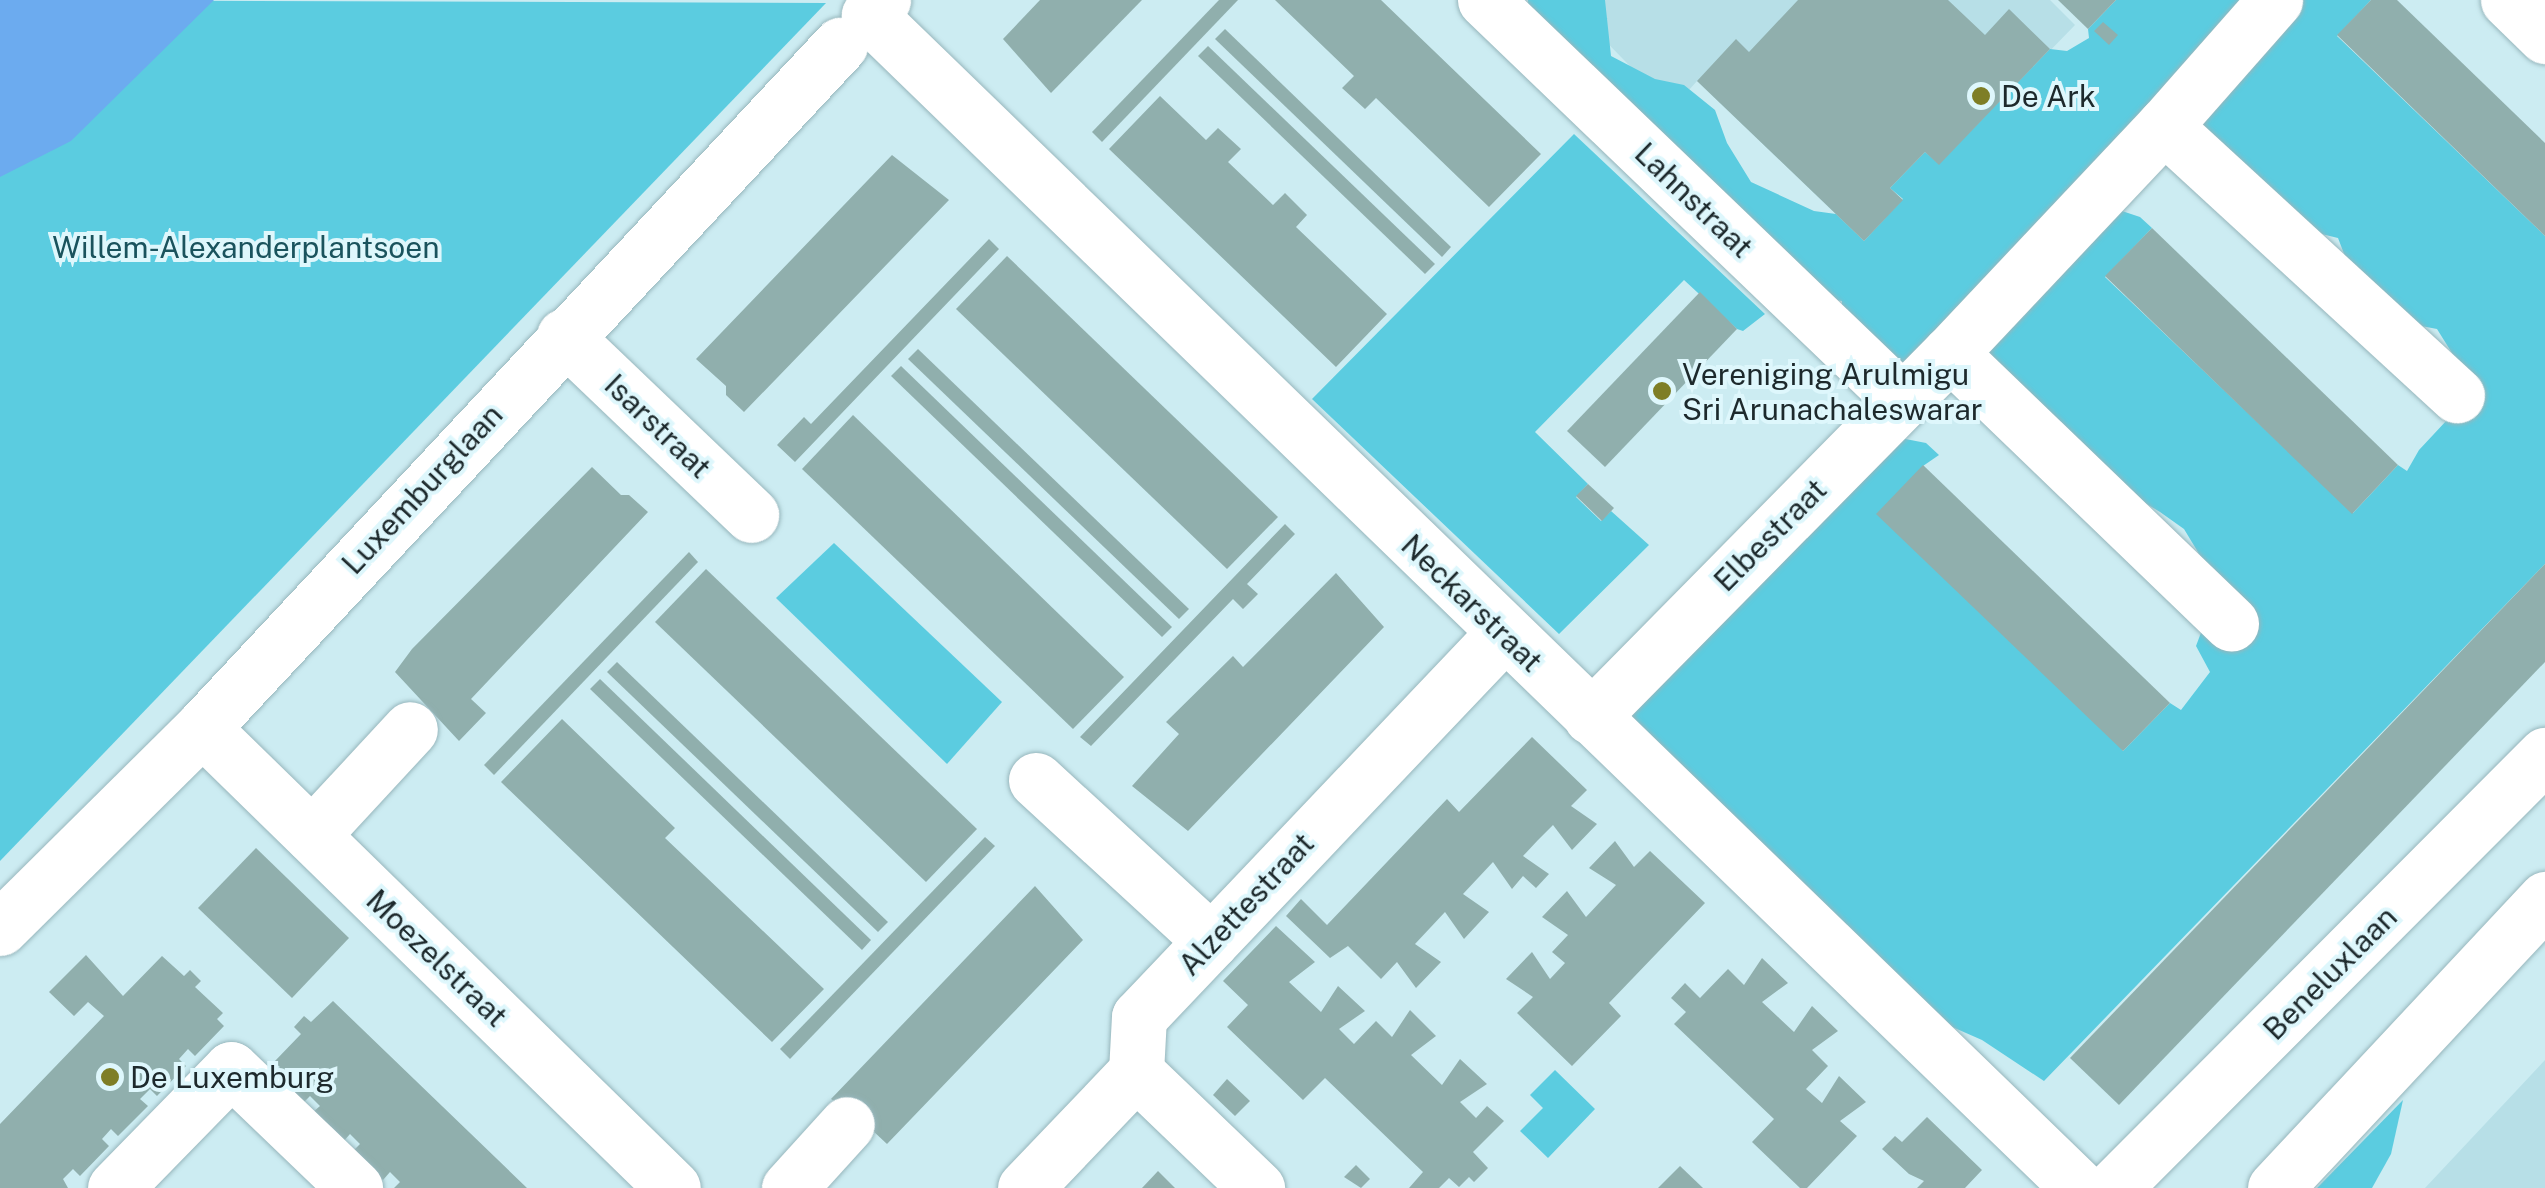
<!DOCTYPE html>
<style>
body{margin:0}
#map{position:relative;width:2545px;height:1188px;overflow:hidden;background:#ccecf2;font-family:"Public Sans",sans-serif}
div>[style]{position:absolute}
.built>*{inset:0;background:#b7dfe7}
.green>*{inset:0;background:#5bcce0}
.water>*{inset:0;background:#6cabef}
.building>*{inset:0;background:#90afad}
.roads{filter:drop-shadow(0 0 2px #97b6bc) drop-shadow(0 0 2px #97b6bc)}
.minor>*{height:55px;margin:-27.5px;padding:0 27.5px;transform-origin:27.5px;border-radius:27.5px;background:#fff}
.major>*{height:55px;margin:-27.5px;padding:0 27.5px;transform-origin:27.5px;border-radius:27.5px;background:#fff}
.dots>*{width:28px;height:28px;translate:-50% -50%;box-sizing:border-box;border:5px solid #def7fc;border-radius:50%}
span{translate:-50% -50%;white-space:nowrap;text-align:center;line-height:1.15;-webkit-text-stroke:8px #def7fc;paint-order:stroke}
.poi-label{font-size:30px;color:#1d292c}
.left{translate:0 -50%;text-align:left}
.street-label{font-size:30px;color:#1d292c}
.park-label{font-size:30px;color:#1a535d}
</style>
<div id="map">
<div class="built">
<i style="clip-path:polygon(1584px 0,2050px 0,2075px 25px,1939px 165px,1890px 187px,1901px 199px,1864px 241px,1697px 81px,1672px 109px,1574px 9px)"></i>
<i style="clip-path:polygon(2545px 1060px,2545px 1188px,2425px 1188px)"></i>
</div>
<div class="green">
<i style="clip-path:polygon(0 0,826px 3px,0 861px)"></i>
<i style="clip-path:polygon(evenodd,1528px 0,1605px 0,1611px 56px,1655px 79px,1684px 85px,1715px 110px,1727px 143px,1751px 182px,1814px 211px,1836px 214px,1864px 241px,1903px 199px,1890px 188px,1925px 152px,1939px 164px,2050px 49px,2067px 51px,2089px 38px,2088px 29px,2116px 0,2371px 0,2337px 36px,2545px 236px,2545px 564px,2044px 1081px,1982px 1040px,1934px 1019px,1609px 720px,1885px 435px,1926px 443px,1939px 455px,1923px 466px,2123px 751px,2170px 703px,2181px 710px,2210px 672px,2196px 646px,2205px 622px,2228px 602px,2184px 529px,2160px 512px,1959px 391px,1906px 379px,1842px 332px,1842px 301px,1811px 296px,1529px 31px,1528px 0,2173px 149px,2305px 230px,2338px 238px,2351px 272px,2400px 322px,2437px 329px,2475px 390px,2419px 450px,2407px 471px,2398px 465px,2353px 513px,2105px 277px,2152px 228px,2140px 217px,2122px 211px,2103px 176px,2173px 149px)"></i>
<i style="clip-path:polygon(1574px 134px,1765px 314px,1743px 331px,1737px 329px,1684px 280px,1535px 432px,1588px 484px,1576px 497px,1601px 521px,1611px 511px,1649px 545px,1559px 634px,1312px 399px)"></i>
<i style="clip-path:polygon(834px 543px,1002px 702px,947px 764px,776px 598px)"></i>
<i style="clip-path:polygon(1555px 1070px,1595px 1109px,1548px 1158px,1520px 1131px,1543px 1108px,1530px 1095px)"></i>
<i style="clip-path:polygon(2403px 1100px,2391px 1154px,2372px 1188px,2317px 1188px)"></i>
</div>
<div class="water">
<i style="clip-path:polygon(0 0,214px 0,71px 141px,0 177px)"></i>
</div>
<div class="building">
<i style="clip-path:polygon(1040px 0,1142px 0,1051px 93px,1003px 39px)"></i>
<i style="clip-path:polygon(1219px 0,1238px 0,1102px 142px,1092px 132px)"></i>
<i style="clip-path:polygon(1275px 0,1381px 0,1541px 154px,1489px 207px,1376px 98px,1365px 109px,1342px 88px,1354px 76px)"></i>
<i style="clip-path:polygon(1798px 0,1948px 0,1985px 35px,2009px 9px,2050px 49px,1939px 165px,1925px 152px,1890px 188px,1903px 200px,1864px 241px,1697px 81px,1736px 39px,1749px 52px)"></i>
<i style="clip-path:polygon(2058px 0,2116px 0,2088px 29px)"></i>
<i style="clip-path:polygon(2371px 0,2397px 0,2545px 143px,2545px 236px,2337px 35px)"></i>
<i style="clip-path:polygon(2103px 22px,2118px 35px,2109px 45px,2094px 31px)"></i>
<i style="clip-path:polygon(1225px 29px,1451px 247px,1442px 257px,1215px 39px)"></i>
<i style="clip-path:polygon(1208px 46px,1435px 264px,1425px 274px,1198px 56px)"></i>
<i style="clip-path:polygon(1160px 96px,1206px 140px,1218px 128px,1241px 149px,1228px 162px,1273px 205px,1285px 193px,1307px 215px,1296px 227px,1387px 314px,1336px 367px,1109px 149px)"></i>
<i style="clip-path:polygon(892px 155px,949px 200px,744px 412px,726px 395px,726px 386px,696px 359px)"></i>
<i style="clip-path:polygon(2152px 228px,2398px 465px,2352px 514px,2105px 276px)"></i>
<i style="clip-path:polygon(989px 239px,999px 249px,795px 462px,777px 445px,804px 417px,811px 424px)"></i>
<i style="clip-path:polygon(1007px 256px,1278px 517px,1227px 569px,956px 309px)"></i>
<i style="clip-path:polygon(1700px 292px,1737px 329px,1605px 467px,1567px 431px)"></i>
<i style="clip-path:polygon(918px 349px,1189px 609px,1179px 619px,908px 359px)"></i>
<i style="clip-path:polygon(901px 366px,1172px 627px,1162px 637px,891px 376px)"></i>
<i style="clip-path:polygon(853px 415px,1124px 677px,1073px 729px,802px 469px)"></i>
<i style="clip-path:polygon(1923px 465px,2170px 703px,2123px 751px,1876px 514px)"></i>
<i style="clip-path:polygon(592px 467px,621px 495px,629px 495px,648px 512px,471px 699px,486px 713px,459px 741px,395px 672px,412px 649px)"></i>
<i style="clip-path:polygon(1588px 484px,1614px 508px,1602px 521px,1576px 496px)"></i>
<i style="clip-path:polygon(1285px 524px,1295px 534px,1247px 584px,1258px 594px,1243px 609px,1233px 599px,1091px 746px,1080px 737px)"></i>
<i style="clip-path:polygon(689px 552px,698px 562px,494px 775px,484px 765px)"></i>
<i style="clip-path:polygon(2545px 564px,2545px 662px,2119px 1105px,2070px 1058px)"></i>
<i style="clip-path:polygon(706px 569px,977px 829px,926px 882px,655px 622px)"></i>
<i style="clip-path:polygon(1336px 573px,1384px 627px,1188px 831px,1132px 786px,1179px 734px,1166px 722px,1233px 656px,1243px 667px)"></i>
<i style="clip-path:polygon(617px 662px,888px 922px,878px 932px,607px 672px)"></i>
<i style="clip-path:polygon(600px 679px,871px 940px,862px 950px,590px 689px)"></i>
<i style="clip-path:polygon(562px 719px,675px 828px,665px 838px,824px 989px,772px 1042px,501px 782px)"></i>
<i style="clip-path:polygon(1532px 737px,1587px 790px,1571px 806px,1597px 824px,1572px 850px,1553px 825px,1538px 840px,1523px 856px,1549px 874px,1536px 888px,1523px 876px,1512px 889px,1493px 862px,1463px 894px,1489px 912px,1464px 939px,1445px 912px,1415px 944px,1441px 962px,1416px 988px,1397px 962px,1381px 979px,1348px 946px,1330px 958px,1286px 916px,1301px 899px,1327px 925px,1447px 799px,1459px 812px)"></i>
<i style="clip-path:polygon(985px 837px,995px 846px,790px 1059px,780px 1049px)"></i>
<i style="clip-path:polygon(1615px 841px,1634px 867px,1650px 851px,1705px 903px,1609px 1003px,1621px 1016px,1572px 1066px,1517px 1013px,1533px 997px,1506px 979px,1532px 952px,1550px 979px,1565px 963px,1552px 952px,1568px 935px,1542px 917px,1567px 891px,1586px 917px,1616px 885px,1589px 868px)"></i>
<i style="clip-path:polygon(256px 848px,349px 938px,292px 998px,198px 908px)"></i>
<i style="clip-path:polygon(1035px 886px,1083px 940px,887px 1144px,857px 1116px,831px 1099px)"></i>
<i style="clip-path:polygon(1276px 926px,1315px 962px,1289px 982px,1321px 1012px,1338px 986px,1365px 1011px,1339px 1029px,1354px 1044px,1376px 1021px,1392px 1037px,1410px 1010px,1436px 1036px,1411px 1055px,1442px 1085px,1460px 1059px,1487px 1084px,1460px 1102px,1476px 1118px,1487px 1106px,1504px 1121px,1473px 1152px,1488px 1168px,1474px 1182px,1469px 1177px,1459px 1187px,1449px 1178px,1439px 1188px,1409px 1188px,1423px 1172px,1325px 1078px,1303px 1100px,1227px 1027px,1248px 1005px,1223px 981px)"></i>
<i style="clip-path:polygon(86px 955px,123px 996px,162px 956px,184px 976px,190px 970px,201px 981px,195px 987px,223px 1013px,217px 1019px,224px 1026px,195px 1056px,188px 1049px,179px 1059px,186px 1066px,157px 1096px,150px 1089px,140px 1099px,148px 1106px,118px 1136px,111px 1129px,102px 1139px,109px 1146px,80px 1176px,73px 1169px,63px 1179px,68px 1188px,0 1188px,0 1124px,104px 1016px,88px 1002px,74px 1016px,49px 992px)"></i>
<i style="clip-path:polygon(1762px 958px,1788px 983px,1762px 1002px,1794px 1032px,1812px 1006px,1838px 1031px,1812px 1050px,1828px 1066px,1806px 1089px,1822px 1103px,1839px 1076px,1866px 1102px,1840px 1121px,1857px 1136px,1807px 1188px,1800px 1188px,1752px 1142px,1774px 1119px,1674px 1024px,1686px 1012px,1671px 998px,1685px 983px,1700px 998px,1728px 969px,1744px 985px)"></i>
<i style="clip-path:polygon(333px 1001px,527px 1188px,394px 1188px,400px 1182px,390px 1172px,383px 1180px,353px 1151px,360px 1144px,350px 1134px,343px 1142px,313px 1112px,320px 1106px,310px 1096px,303px 1103px,273px 1074px,280px 1067px,274px 1062px,301px 1034px,294px 1027px,304px 1016px,311px 1022px)"></i>
<i style="clip-path:polygon(1227px 1079px,1250px 1101px,1235px 1116px,1213px 1095px)"></i>
<i style="clip-path:polygon(1927px 1117px,1982px 1170px,1965px 1188px,1917px 1188px,1924px 1181px,1909px 1174px,1882px 1149px,1895px 1136px,1902px 1142px)"></i>
<i style="clip-path:polygon(1356px 1165px,1370px 1179px,1361px 1188px,1344px 1177px)"></i>
<i style="clip-path:polygon(1680px 1166px,1703px 1188px,1658px 1188px)"></i>
<i style="clip-path:polygon(1158px 1171px,1175px 1188px,1142px 1188px)"></i>
</div>
<div class="roads">
<div class="minor">
<i style="left:883px;top:0;width:21px;rotate:133deg"></i>
<i style="left:869px;top:15px;width:1685px;rotate:44.11deg"></i>
<i style="left:1485px;top:0;width:579px;rotate:43.81deg"></i>
<i style="left:2508px;top:0;width:52px;rotate:44.2deg"></i>
<i style="left:2164px;top:126px;width:398px;rotate:42.6deg"></i>
<i style="left:564px;top:336px;width:259px;rotate:43.7deg"></i>
<i style="left:1950px;top:353px;width:390px;rotate:43.9deg"></i>
<i style="left:1591px;top:717px;width:511px;rotate:-45.4deg"></i>
<i style="left:1950px;top:353px;width:312px;rotate:-46.7deg"></i>
<i style="left:2164px;top:126px;width:168px;rotate:-48.6deg"></i>
<i style="left:202px;top:728px;width:658px;rotate:44.32deg"></i>
<i style="left:1036px;top:780px;width:238px;rotate:42.6deg"></i>
<i style="left:312px;top:835px;width:144px;rotate:-47.2deg"></i>
<i style="left:0;top:928px;width:284px;rotate:-44.7deg"></i>
<i style="left:202px;top:728px;width:935px;rotate:-46.95deg"></i>
<i style="left:1136px;top:1072px;width:168px;rotate:43.8deg"></i>
<i style="left:115px;top:1188px;width:166px;rotate:-45.7deg"></i>
<i style="left:231px;top:1069px;width:172px;rotate:43.8deg"></i>
<i style="left:789px;top:1188px;width:86px;rotate:-47.8deg"></i>
<i style="left:1025px;top:1188px;width:161px;rotate:-46.3deg"></i>
<i style="left:1136px;top:1072px;width:55px;rotate:-86.9deg"></i>
<i style="left:1139px;top:1017px;width:528px;rotate:-46.46deg"></i>
<i style="left:2113px;top:1188px;width:612px;rotate:-45.07deg"></i>
</div>
<div class="major">
<i style="left:2275px;top:1188px;width:396px;rotate:-46.9deg"></i>
</div>
</div>
<div class="dots">
<i style="left:1981px;top:96px;background:#7e7e26"></i>
<i style="left:1662px;top:391px;background:#7e7e26"></i>
<i style="left:110px;top:1077px;background:#7e7e26"></i>
</div>
<div class="poi-label">
<span class="left" style="left:2001px;top:96px">De Ark</span>
<span class="left" style="left:1682px;top:391px">Vereniging Arulmigu<br>Sri Arunachaleswarar</span>
<span class="left" style="left:130px;top:1077px">De Luxemburg</span>
</div>
<div class="street-label">
<span style="left:1694px;top:200px;rotate:44deg">Lahnstraat</span>
<span style="left:658px;top:426px;rotate:44deg">Isarstraat</span>
<span style="left:422px;top:489px;rotate:-47deg">Luxemburglaan</span>
<span style="left:1770px;top:535px;rotate:-45deg">Elbestraat</span>
<span style="left:1472px;top:603px;rotate:44deg">Neckarstraat</span>
<span style="left:1246px;top:904px;rotate:-47deg">Alzettestraat</span>
<span style="left:437px;top:958px;rotate:44deg">Moezelstraat</span>
<span style="left:2330px;top:973px;rotate:-45deg">Beneluxlaan</span>
</div>
<div class="park-label">
<span style="left:246px;top:247px">Willem-Alexanderplantsoen</span>
</div>
</div>
